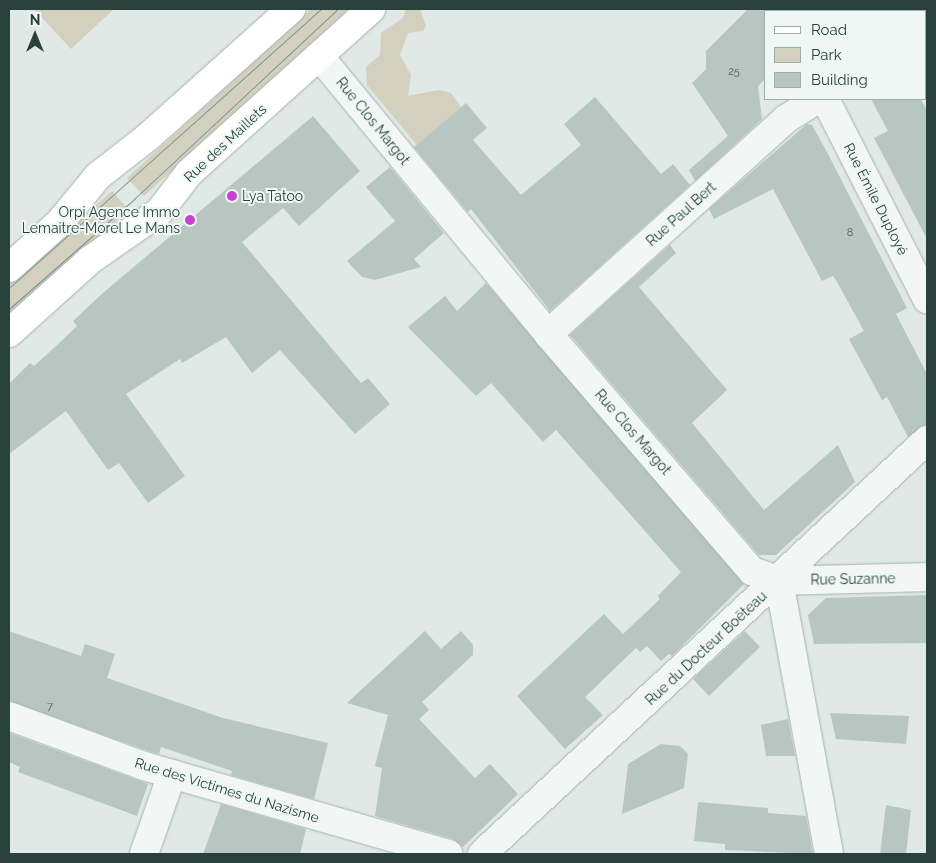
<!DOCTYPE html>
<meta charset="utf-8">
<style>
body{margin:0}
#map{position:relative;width:936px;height:863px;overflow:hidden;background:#e0e9e6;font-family:Raleway,sans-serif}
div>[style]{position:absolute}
.green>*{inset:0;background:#d3d0c0}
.building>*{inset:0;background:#b7c6c1}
.roads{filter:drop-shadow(0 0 1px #a5b3af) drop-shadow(0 0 1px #a5b3af)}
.minor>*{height:28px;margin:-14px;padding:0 14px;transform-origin:14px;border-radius:14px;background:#f2f7f6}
.major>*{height:28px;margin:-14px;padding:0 14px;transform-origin:14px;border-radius:14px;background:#fff}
.tram>*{height:1px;margin:-0.5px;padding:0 0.5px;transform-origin:0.5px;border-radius:0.5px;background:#78938b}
.dots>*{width:14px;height:14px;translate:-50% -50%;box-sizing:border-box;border:2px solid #eff7f4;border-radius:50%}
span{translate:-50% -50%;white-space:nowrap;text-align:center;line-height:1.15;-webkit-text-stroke:4px #eff7f4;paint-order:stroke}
.number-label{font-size:11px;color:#4c625c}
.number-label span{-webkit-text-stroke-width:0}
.street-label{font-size:14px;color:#28413a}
.poi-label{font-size:14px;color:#28413a}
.left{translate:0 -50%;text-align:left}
.right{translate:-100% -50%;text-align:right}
.frame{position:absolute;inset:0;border:10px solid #28413a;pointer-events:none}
.legend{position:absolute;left:764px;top:10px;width:162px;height:90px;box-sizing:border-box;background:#eff7f4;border:1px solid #9faeaa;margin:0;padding:6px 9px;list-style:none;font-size:15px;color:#28413a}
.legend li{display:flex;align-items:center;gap:10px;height:25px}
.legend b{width:25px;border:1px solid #9faeaa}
.north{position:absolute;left:10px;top:10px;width:50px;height:50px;-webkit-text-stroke:4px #eff7f4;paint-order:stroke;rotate:0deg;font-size:14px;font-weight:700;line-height:20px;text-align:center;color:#28413a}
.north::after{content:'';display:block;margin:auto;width:18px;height:22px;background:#28413a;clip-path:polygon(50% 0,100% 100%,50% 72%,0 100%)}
</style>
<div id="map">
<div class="green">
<i style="clip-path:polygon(34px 9px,114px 9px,71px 49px)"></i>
<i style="clip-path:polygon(311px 9px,349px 9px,144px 196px,127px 178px)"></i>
<i style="clip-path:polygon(406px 9px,420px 9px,426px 26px,423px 31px,408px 33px,400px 55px,411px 75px,408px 96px,438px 90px,451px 93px,461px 107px,417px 145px,367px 85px,366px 67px,380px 55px,381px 33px,403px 18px)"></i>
<i style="clip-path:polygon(112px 191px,129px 210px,9px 316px,9px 282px)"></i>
</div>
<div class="building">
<i style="clip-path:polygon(748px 9px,765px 9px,765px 79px,758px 86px,762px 119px,695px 181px,689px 170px,728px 136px,692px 83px,706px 69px,706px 51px)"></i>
<i style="clip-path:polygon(595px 97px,661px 174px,673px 164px,690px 185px,550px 311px,471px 209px,468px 212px,414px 147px,466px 103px,487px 128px,473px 140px,521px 195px,581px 145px,564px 124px)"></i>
<i style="clip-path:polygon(871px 99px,921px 99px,927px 111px,927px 239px,874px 138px,888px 131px)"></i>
<i style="clip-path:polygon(313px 116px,360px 171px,299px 226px,283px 208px,242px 242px,361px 383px,368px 378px,390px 404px,355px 434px,280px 350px,252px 373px,226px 337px,182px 363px,180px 359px,126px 394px,185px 476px,148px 503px,119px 463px,108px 470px,66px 411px,9px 454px,9px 384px,30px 363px,34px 366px,54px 348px,77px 326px,73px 321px,104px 292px)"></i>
<i style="clip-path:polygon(807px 124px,812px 125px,828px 154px,907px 308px,896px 314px,927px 374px,927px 425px,908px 437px,887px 397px,882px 400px,849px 339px,864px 331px,837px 282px,833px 276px,822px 281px,773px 189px,714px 219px,709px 209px)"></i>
<i style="clip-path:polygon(390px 167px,444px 233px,414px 259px,421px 267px,375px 280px,362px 277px,347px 261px,395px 221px,366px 187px)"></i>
<i style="clip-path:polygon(670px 245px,676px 253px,639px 287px,727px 390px,692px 423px,764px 510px,838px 445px,855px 482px,776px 555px,759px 555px,570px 335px)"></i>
<i style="clip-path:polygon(486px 283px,744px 584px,672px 656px,669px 654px,661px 661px,647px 646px,640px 652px,636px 648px,585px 697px,603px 715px,565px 749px,517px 696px,604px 614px,623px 634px,660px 599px,658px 596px,681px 572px,556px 430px,543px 442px,491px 383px,476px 396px,408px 327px,445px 296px,457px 311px)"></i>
<i style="clip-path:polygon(927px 595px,927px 643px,814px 644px,808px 615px,826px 598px)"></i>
<i style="clip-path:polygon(9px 631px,81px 656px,85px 644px,115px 654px,107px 678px,223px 718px,328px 743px,314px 799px,231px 775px,232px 771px,161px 747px,159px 754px,149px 751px,9px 701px)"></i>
<i style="clip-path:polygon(425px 631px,441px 649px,461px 631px,473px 645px,473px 655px,422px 702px,429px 710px,419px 719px,475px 778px,490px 764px,518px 794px,463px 847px,453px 839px,375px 816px,382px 768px,375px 766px,388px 715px,347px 703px)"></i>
<i style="clip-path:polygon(745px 631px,760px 647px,709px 696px,693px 679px)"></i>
<i style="clip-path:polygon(830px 713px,909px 716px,906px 744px,836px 739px)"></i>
<i style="clip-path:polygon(788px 719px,795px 756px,766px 756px,761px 725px)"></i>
<i style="clip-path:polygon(9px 733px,148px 784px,137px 816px,18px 772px,20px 767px,9px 762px)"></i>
<i style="clip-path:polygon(661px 744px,680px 746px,688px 754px,684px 788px,622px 814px,628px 764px)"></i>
<i style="clip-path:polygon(698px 802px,768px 808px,768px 813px,806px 816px,813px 854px,725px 850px,725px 844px,694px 841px)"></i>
<i style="clip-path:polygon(221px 804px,306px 829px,300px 854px,203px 854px)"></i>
<i style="clip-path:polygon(886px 805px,911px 810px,906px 854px,880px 854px)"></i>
</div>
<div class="roads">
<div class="minor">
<i style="left:925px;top:45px;width:4px;rotate:-56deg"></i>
<i style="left:319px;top:56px;width:360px;rotate:50.5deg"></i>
<i style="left:548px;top:334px;width:313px;rotate:49.3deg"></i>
<i style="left:752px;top:571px;width:29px;rotate:20deg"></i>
<i style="left:779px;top:581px;width:278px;rotate:79.6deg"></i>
<i style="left:825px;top:99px;width:225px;rotate:63deg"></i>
<i style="left:548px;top:334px;width:321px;rotate:-42.1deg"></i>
<i style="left:786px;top:119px;width:38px;rotate:-32deg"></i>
<i style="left:779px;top:581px;width:148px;rotate:-1.5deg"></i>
<i style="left:9px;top:716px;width:144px;rotate:20.3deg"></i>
<i style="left:144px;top:766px;width:317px;rotate:16.1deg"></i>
<i style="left:144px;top:854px;width:85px;rotate:-70.7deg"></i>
<i style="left:482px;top:854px;width:608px;rotate:-42.93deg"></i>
</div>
<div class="major">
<i style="left:9px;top:268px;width:69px;rotate:-42deg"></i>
<i style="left:60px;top:222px;width:60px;rotate:-50.4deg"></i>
<i style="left:98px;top:176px;width:65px;rotate:-38.1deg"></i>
<i style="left:149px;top:136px;width:191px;rotate:-41.8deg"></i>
<i style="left:9px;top:333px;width:109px;rotate:-42deg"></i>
<i style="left:90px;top:260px;width:84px;rotate:-34.8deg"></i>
<i style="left:159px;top:212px;width:49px;rotate:-52.4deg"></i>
<i style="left:189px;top:173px;width:245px;rotate:-42deg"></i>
</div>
</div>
<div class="tram">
<i style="left:9px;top:288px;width:419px;rotate:-41.8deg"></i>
<i style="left:9px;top:309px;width:167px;rotate:-41.3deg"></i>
<i style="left:134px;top:199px;width:279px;rotate:-43deg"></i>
</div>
<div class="dots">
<i style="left:232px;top:196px;background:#c841d2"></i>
<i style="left:190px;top:220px;background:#c841d2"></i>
</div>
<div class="number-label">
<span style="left:734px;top:72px">25</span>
<span style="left:850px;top:233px">8</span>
<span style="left:50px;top:707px">7</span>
</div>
<div class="street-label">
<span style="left:373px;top:121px;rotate:51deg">Rue Clos Margot</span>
<span style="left:225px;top:143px;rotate:-43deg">Rue des Maillets</span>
<span style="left:876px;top:199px;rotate:63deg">Rue Émile Duployé</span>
<span style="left:681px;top:214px;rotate:-42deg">Rue Paul Bert</span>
<span style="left:633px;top:432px;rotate:49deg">Rue Clos Margot</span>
<span style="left:853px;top:579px;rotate:-1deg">Rue Suzanne</span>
<span style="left:706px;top:648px;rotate:-43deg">Rue du Docteur Boëteau</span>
<span style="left:227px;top:790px;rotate:17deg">Rue des Victimes du Nazisme</span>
</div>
<div class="poi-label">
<span class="left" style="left:242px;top:196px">Lya Tatoo</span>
<span class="right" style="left:180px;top:220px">Orpi Agence Immo<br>Lemaitre-Morel Le Mans</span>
</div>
<div class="frame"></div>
<ul class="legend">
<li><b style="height:6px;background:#fff"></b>Road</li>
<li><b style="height:14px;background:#d3d0c0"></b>Park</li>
<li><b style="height:14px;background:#b7c6c1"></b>Building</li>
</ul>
<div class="north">N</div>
</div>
